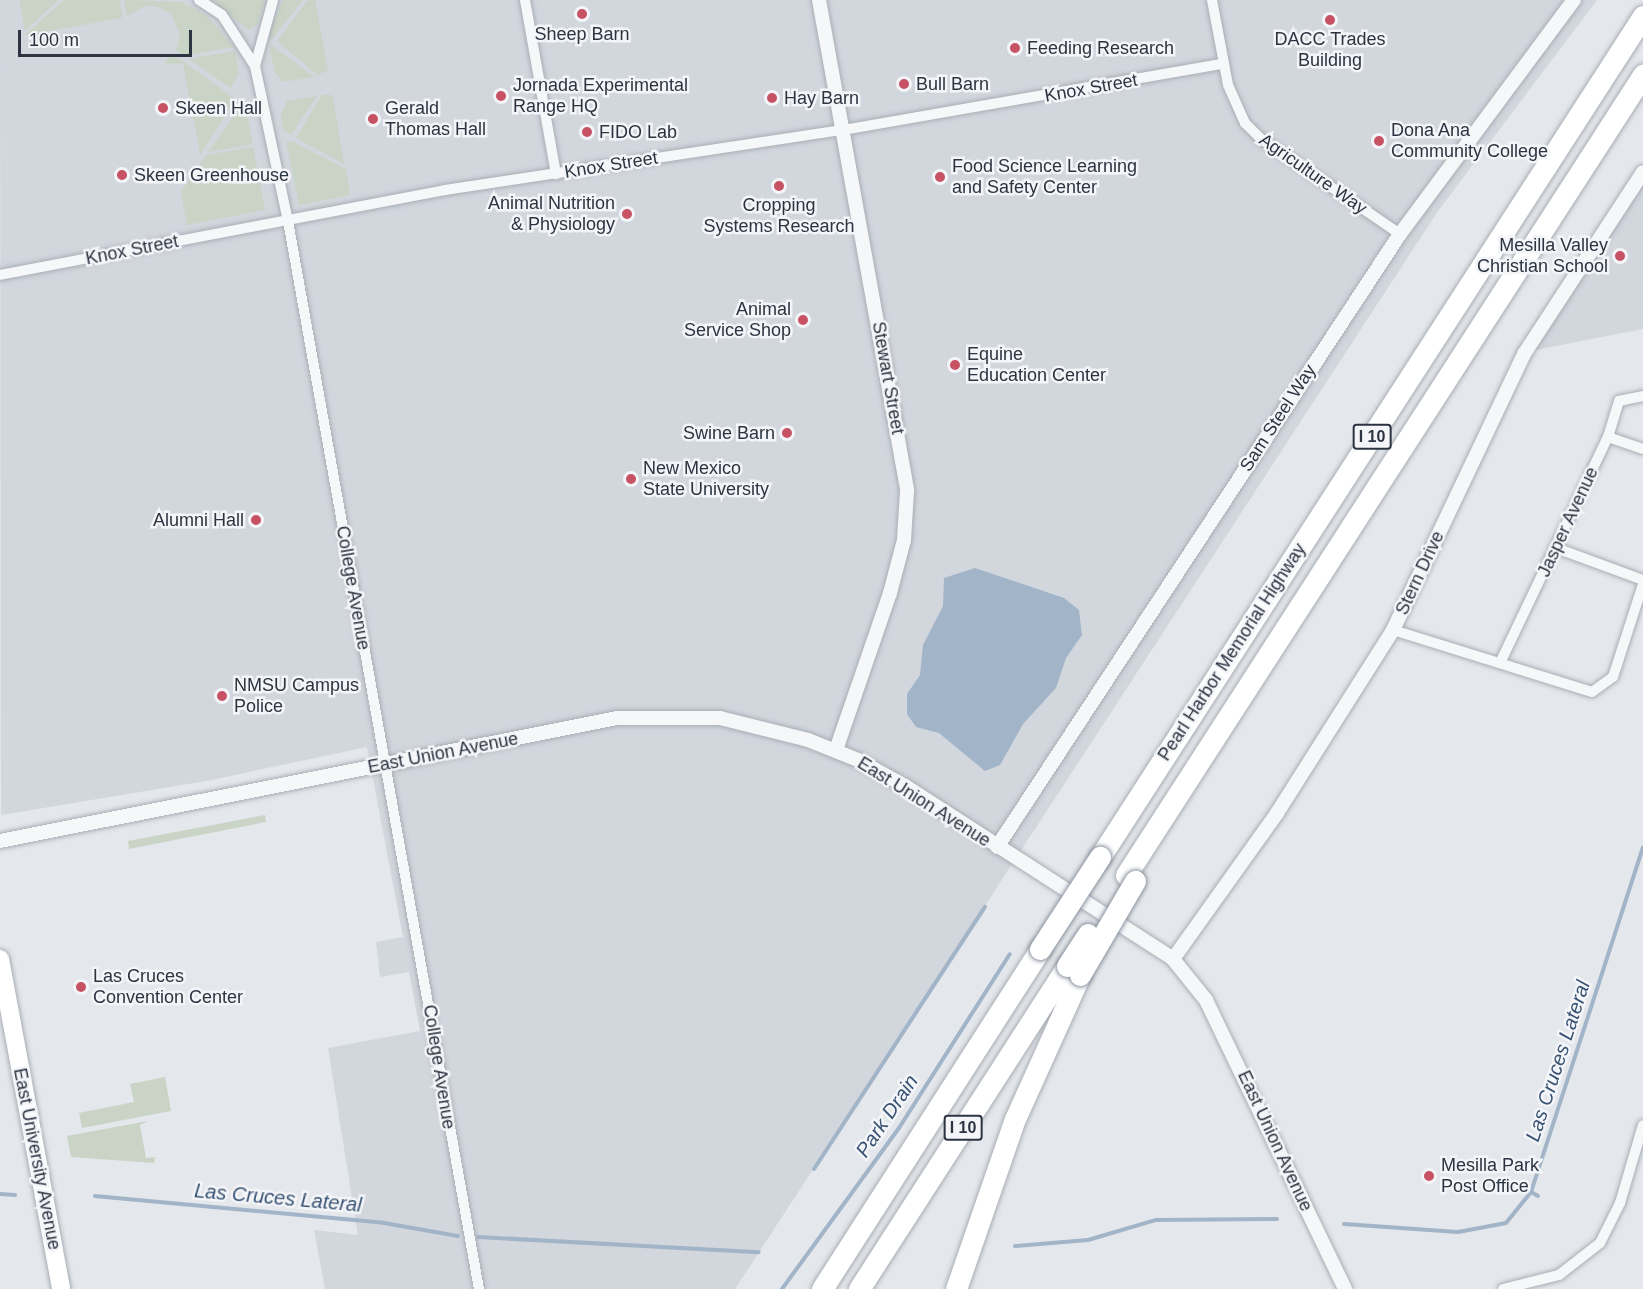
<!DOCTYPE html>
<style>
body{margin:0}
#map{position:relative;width:1643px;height:1289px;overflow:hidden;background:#e4e7eb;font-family:Helvetica,sans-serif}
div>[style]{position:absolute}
.built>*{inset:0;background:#d2d6dd}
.green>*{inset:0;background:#c9d4c6}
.water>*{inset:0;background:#a2b4c8}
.stream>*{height:4px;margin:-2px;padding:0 2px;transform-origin:2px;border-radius:2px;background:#a2b4c8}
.roads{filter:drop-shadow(0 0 2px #a9aeb5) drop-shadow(0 0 2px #a9aeb5)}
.minor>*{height:10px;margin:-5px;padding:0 5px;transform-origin:5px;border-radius:5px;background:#f6f7f9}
.tertiary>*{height:14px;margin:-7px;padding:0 7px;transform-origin:7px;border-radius:7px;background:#f6f7f9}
.primary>*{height:18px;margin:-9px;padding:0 9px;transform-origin:9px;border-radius:9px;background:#fff}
.motorway>*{height:21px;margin:-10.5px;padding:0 10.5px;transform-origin:10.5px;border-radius:10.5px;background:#fff}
.bridges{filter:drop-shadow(0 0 2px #8c94a1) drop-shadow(0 0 2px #8c94a1)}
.motorway-bridge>*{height:21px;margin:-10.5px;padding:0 10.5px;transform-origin:10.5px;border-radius:10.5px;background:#fff}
.dots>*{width:16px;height:16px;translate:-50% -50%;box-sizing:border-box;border:3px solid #f4f5f8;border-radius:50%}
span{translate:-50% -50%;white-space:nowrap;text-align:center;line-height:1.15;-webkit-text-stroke:5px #f4f5f8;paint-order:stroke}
.shield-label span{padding:2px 4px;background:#f4f5f8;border:2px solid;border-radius:4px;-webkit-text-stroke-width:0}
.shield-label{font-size:16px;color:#2c3442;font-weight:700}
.poi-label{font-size:18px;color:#2c3442}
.left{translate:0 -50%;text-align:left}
.right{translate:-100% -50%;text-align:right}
.street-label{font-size:18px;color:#2c3442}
.water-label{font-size:20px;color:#395374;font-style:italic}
.scale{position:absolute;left:18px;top:30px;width:174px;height:27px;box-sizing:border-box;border:3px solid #2c3442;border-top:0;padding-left:8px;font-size:18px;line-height:21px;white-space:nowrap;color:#2c3442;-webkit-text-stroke:4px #f4f5f8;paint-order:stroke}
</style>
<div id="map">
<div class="built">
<i style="clip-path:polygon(0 0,1597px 0,1438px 211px,735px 1289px,325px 1289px,314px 1230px,358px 1235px,328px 1048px,420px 1031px,409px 972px,380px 977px,376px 942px,403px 937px,367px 747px,206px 781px,1px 815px)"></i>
<i style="clip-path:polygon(1643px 184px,1643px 329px,1535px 350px)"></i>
</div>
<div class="green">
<i style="clip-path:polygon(19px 0,58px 0,25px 31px)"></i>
<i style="clip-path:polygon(64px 0,120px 0,122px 18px,25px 35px)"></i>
<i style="clip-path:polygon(124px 0,182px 2px,206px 15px,234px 47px,184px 56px,176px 50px,180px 35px,172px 15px,156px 6px,145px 6px,127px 16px)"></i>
<i style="clip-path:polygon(213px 0,265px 0,257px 25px,248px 30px)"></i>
<i style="clip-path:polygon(283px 0,303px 0,269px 43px,271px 27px)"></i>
<i style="clip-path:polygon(315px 0,328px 70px,318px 75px,277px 41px,307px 1px)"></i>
<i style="clip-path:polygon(269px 46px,273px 46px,314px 77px,283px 82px,275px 73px)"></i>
<i style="clip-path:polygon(235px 51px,239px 73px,231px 88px,189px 59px)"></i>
<i style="clip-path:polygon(173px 54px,235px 99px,200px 155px,183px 63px,167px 65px,166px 61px)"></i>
<i style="clip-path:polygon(327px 94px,333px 96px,344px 164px,296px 138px,322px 95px)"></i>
<i style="clip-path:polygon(317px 96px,291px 135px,283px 130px,281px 115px,287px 101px)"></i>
<i style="clip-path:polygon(239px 109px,248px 119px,253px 144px,208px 152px)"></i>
<i style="clip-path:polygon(291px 141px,346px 169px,350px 195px,299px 205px,286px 142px)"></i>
<i style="clip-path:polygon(253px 147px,265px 210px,187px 225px,181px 192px,206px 155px)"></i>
<i style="clip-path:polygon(265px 815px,266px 822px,129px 849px,128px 841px)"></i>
<i style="clip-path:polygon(165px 1077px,171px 1111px,82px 1128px,79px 1113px,134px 1102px,130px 1084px)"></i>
<i style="clip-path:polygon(148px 1121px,140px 1125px,146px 1158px,155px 1157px,154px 1163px,71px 1157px,67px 1136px)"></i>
</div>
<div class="water">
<i style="clip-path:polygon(975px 568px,1064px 598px,1079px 610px,1082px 635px,1066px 658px,1056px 688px,1023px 724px,1000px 765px,985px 771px,939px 733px,916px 727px,907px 714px,907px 694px,920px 675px,923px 645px,943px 606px,944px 578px)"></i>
</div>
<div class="stream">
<i style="left:814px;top:1169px;width:313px;rotate:-56.9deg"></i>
<i style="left:1531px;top:1192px;width:8px;rotate:30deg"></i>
<i style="left:0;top:1194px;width:15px;rotate:4deg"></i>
<i style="left:95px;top:1196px;width:290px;rotate:5.3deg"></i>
<i style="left:384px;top:1223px;width:75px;rotate:10deg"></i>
<i style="left:1344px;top:1224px;width:114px;rotate:4deg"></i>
<i style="left:1458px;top:1232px;width:49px;rotate:-10.6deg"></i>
<i style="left:1506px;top:1223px;width:40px;rotate:-51deg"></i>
<i style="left:1531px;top:1192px;width:362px;rotate:-72deg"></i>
<i style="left:478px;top:1237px;width:281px;rotate:3.1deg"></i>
<i style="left:1015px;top:1246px;width:73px;rotate:-4.7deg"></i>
<i style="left:1088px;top:1240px;width:71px;rotate:-16.4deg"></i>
<i style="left:1156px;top:1220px;width:121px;rotate:-0.5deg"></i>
<i style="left:782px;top:1289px;width:199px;rotate:-54deg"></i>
<i style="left:899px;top:1128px;width:206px;rotate:-57.5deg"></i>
</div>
<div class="roads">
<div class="minor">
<i style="left:199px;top:0;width:27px;rotate:33deg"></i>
<i style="left:222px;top:15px;width:61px;rotate:57.1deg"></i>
<i style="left:255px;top:66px;width:158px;rotate:78deg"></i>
<i style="left:288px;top:221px;width:1085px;rotate:79.86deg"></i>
<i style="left:525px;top:0;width:177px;rotate:79.9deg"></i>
<i style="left:1212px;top:0;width:86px;rotate:79.3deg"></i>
<i style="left:1228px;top:85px;width:42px;rotate:65.9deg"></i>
<i style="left:1245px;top:123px;width:23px;rotate:45deg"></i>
<i style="left:1261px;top:139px;width:168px;rotate:34.4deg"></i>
<i style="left:255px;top:66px;width:68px;rotate:-74.7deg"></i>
<i style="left:0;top:275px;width:453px;rotate:-10.8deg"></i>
<i style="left:445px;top:190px;width:402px;rotate:-8.6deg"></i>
<i style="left:843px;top:130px;width:386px;rotate:-9.9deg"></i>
<i style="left:1608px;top:437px;width:37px;rotate:19deg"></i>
<i style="left:1556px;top:548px;width:93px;rotate:20.2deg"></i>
<i style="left:1393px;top:630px;width:208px;rotate:17.3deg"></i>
<i style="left:1592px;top:692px;width:26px;rotate:-36deg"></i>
<i style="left:1613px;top:677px;width:98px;rotate:-72.1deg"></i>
<i style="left:1500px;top:663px;width:250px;rotate:-64.5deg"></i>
<i style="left:1608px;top:437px;width:38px;rotate:-73deg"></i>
<i style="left:1619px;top:401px;width:25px;rotate:-12deg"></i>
<i style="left:1503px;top:1289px;width:58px;rotate:-14deg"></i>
<i style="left:1559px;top:1275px;width:52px;rotate:-38deg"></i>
<i style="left:1600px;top:1243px;width:45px;rotate:-63.4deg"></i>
<i style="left:1620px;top:1203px;width:81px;rotate:-73.6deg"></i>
</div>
<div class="tertiary">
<i style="left:819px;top:0;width:499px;rotate:79.8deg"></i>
<i style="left:907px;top:491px;width:49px;rotate:93.5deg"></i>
<i style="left:904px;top:540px;width:55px;rotate:104.8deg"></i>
<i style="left:890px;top:593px;width:166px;rotate:109deg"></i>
<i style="left:0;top:841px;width:629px;rotate:-11.27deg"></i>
<i style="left:617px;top:718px;width:103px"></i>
<i style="left:720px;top:718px;width:91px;rotate:14deg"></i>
<i style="left:808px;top:740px;width:54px;rotate:21.8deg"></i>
<i style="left:858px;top:760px;width:54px;rotate:29deg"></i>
<i style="left:905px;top:786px;width:319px;rotate:32.8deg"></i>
<i style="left:1173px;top:959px;width:53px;rotate:51.2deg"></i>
<i style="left:1206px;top:1000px;width:321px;rotate:64.3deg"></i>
<i style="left:997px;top:847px;width:734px;rotate:-56.68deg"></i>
<i style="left:1400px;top:234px;width:292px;rotate:-53.4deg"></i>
<i style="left:1173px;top:959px;width:179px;rotate:-54.5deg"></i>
<i style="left:1277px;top:813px;width:217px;rotate:-57.6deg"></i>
<i style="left:1393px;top:630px;width:306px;rotate:-64.6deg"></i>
<i style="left:1524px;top:354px;width:217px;rotate:-56.8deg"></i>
</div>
<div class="primary">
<i style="left:0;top:959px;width:336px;rotate:79.5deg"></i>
</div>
<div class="motorway">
<i style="left:1100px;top:857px;width:1001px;rotate:-57.15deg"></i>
<i style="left:1126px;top:875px;width:953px;rotate:-57.13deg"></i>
<i style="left:822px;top:1289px;width:404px;rotate:-57.3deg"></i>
<i style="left:859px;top:1289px;width:384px;rotate:-57.2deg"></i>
<i style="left:956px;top:1289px;width:180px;rotate:-70.9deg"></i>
<i style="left:1015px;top:1119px;width:158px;rotate:-65.7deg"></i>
</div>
</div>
<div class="bridges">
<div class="motorway-bridge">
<i style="left:1040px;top:949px;width:110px;rotate:-56.9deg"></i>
<i style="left:1067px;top:966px;width:38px;rotate:-57deg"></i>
<i style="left:1080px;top:975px;width:109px;rotate:-59.7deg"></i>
</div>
</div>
<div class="dots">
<i style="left:582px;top:14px;background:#c65263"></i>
<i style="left:1330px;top:20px;background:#c65263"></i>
<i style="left:1015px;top:48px;background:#c65263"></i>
<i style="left:904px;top:84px;background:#c65263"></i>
<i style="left:501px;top:96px;background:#c65263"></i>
<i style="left:772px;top:98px;background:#c65263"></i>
<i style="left:163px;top:108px;background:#c65263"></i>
<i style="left:373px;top:119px;background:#c65263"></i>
<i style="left:587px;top:132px;background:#c65263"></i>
<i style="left:1379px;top:141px;background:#c65263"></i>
<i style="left:122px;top:175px;background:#c65263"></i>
<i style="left:940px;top:177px;background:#c65263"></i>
<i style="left:779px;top:186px;background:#c65263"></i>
<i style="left:627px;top:214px;background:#c65263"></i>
<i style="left:1620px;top:256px;background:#c65263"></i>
<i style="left:803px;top:320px;background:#c65263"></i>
<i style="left:955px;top:365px;background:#c65263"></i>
<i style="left:787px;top:433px;background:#c65263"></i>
<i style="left:631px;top:479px;background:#c65263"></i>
<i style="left:256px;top:520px;background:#c65263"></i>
<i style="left:222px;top:696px;background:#c65263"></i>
<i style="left:81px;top:987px;background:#c65263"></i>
<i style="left:1429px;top:1176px;background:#c65263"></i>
</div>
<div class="shield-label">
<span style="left:1372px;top:437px">I 10</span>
<span style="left:963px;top:1128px">I 10</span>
</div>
<div class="poi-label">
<span style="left:582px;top:34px">Sheep Barn</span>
<span style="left:1330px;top:50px">DACC Trades<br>Building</span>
<span class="left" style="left:1027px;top:48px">Feeding Research</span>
<span class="left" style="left:916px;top:84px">Bull Barn</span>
<span class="left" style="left:513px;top:96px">Jornada Experimental<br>Range HQ</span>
<span class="left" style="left:784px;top:98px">Hay Barn</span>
<span class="left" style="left:175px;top:108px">Skeen Hall</span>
<span class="left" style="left:385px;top:119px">Gerald<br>Thomas Hall</span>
<span class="left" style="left:1391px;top:141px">Dona Ana<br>Community College</span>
<span class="left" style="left:599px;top:132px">FIDO Lab</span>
<span class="left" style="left:952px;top:177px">Food Science Learning<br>and Safety Center</span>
<span class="left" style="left:134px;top:175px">Skeen Greenhouse</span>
<span class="right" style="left:615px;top:214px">Animal Nutrition<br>&amp; Physiology</span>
<span style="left:779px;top:216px">Cropping<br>Systems Research</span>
<span class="right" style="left:1608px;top:256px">Mesilla Valley<br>Christian School</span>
<span class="right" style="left:791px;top:320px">Animal<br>Service Shop</span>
<span class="left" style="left:967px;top:365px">Equine<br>Education Center</span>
<span class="right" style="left:775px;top:433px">Swine Barn</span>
<span class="left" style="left:643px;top:479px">New Mexico<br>State University</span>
<span class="right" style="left:244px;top:520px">Alumni Hall</span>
<span class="left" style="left:234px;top:696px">NMSU Campus<br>Police</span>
<span class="left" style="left:93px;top:987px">Las Cruces<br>Convention Center</span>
<span class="left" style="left:1441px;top:1176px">Mesilla Park<br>Post Office</span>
</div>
<div class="street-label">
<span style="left:1091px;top:88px;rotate:-10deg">Knox Street</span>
<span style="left:611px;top:165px;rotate:-9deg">Knox Street</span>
<span style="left:1313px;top:174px;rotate:35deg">Agriculture Way</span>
<span style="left:132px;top:250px;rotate:-11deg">Knox Street</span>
<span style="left:888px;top:378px;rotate:80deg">Stewart Street</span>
<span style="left:1278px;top:418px;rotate:-57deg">Sam Steel Way</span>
<span style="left:1568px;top:522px;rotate:-65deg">Jasper Avenue</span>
<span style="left:1420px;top:573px;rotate:-65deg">Stern Drive</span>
<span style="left:353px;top:588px;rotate:80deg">College Avenue</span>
<span style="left:1232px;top:652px;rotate:-57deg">Pearl Harbor Memorial Highway</span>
<span style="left:443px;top:753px;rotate:-11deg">East Union Avenue</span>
<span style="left:924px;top:802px;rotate:32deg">East Union Avenue</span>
<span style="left:439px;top:1067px;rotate:81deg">College Avenue</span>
<span style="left:1275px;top:1141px;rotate:65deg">East Union Avenue</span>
<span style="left:37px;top:1159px;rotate:79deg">East University Avenue</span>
</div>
<div class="water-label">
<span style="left:1558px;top:1061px;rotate:-72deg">Las Cruces Lateral</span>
<span style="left:887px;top:1116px;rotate:-56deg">Park Drain</span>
<span style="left:278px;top:1198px;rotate:5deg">Las Cruces Lateral</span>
</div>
<div class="scale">100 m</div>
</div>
